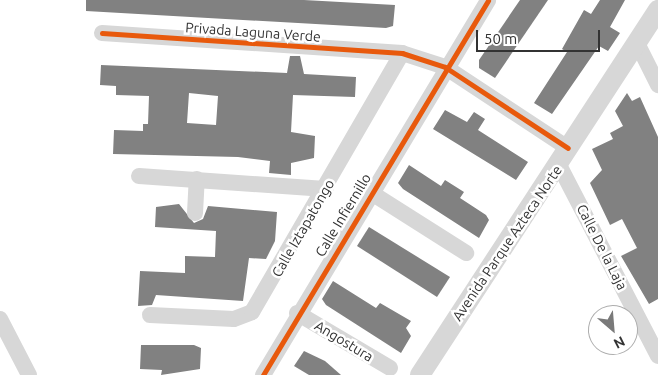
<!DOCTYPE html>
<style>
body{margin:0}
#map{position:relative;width:658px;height:375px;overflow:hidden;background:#fff;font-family:Ubuntu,sans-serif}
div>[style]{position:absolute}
.building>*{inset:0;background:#818181}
.minor>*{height:16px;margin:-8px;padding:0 8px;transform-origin:8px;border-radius:8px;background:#d7d7d7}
.tertiary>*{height:20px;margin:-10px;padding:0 10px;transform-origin:10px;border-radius:10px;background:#d7d7d7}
.cycleway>*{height:5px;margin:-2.5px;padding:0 2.5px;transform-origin:2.5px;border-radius:2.5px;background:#e8590c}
span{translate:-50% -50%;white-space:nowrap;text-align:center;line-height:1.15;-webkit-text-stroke:5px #fff;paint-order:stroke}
.street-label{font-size:14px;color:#333}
.north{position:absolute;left:588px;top:305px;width:50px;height:50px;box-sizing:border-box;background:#fff;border:1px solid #adadad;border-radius:50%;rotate:153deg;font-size:14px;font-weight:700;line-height:20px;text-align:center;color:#333}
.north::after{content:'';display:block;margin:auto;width:18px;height:22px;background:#7a7a7a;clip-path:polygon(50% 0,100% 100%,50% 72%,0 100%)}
.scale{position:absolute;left:476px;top:30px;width:124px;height:22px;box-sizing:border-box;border:2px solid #333;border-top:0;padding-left:6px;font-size:15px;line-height:18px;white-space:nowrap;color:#333;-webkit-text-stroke:4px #fff;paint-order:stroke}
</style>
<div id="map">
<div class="building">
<i style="clip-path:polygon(86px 0,304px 0,395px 5px,393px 26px,386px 28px,86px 11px)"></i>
<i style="clip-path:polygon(520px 0,548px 0,495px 78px,479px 68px,479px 60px)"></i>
<i style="clip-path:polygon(600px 0,625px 0,610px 27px,620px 33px,608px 51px,599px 46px,552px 114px,534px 103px,567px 52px,562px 49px,584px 10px,591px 14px)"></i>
<i style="clip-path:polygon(evenodd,290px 56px,300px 56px,304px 74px,356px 77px,355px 97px,293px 95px,291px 132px,315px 136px,314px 158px,291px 163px,291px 175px,269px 173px,270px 161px,238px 157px,113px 154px,114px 130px,143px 131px,143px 124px,148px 124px,149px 96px,116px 95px,116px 86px,100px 85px,101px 65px,287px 73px,290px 56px,189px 93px,218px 96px,216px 125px,187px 123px,189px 93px)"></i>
<i style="clip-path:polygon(627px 93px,632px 101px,640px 97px,658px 137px,658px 299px,649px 304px,621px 256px,637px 248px,622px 219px,610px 225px,590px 183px,602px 170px,592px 149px,613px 139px,610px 133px,623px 126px,615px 111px)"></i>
<i style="clip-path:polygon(445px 110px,467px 122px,474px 112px,485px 119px,478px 130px,528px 162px,516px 180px,433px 129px)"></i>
<i style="clip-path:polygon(409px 165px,441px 186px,445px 180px,464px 192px,460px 198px,486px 215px,489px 220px,479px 238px,403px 189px,398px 183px)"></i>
<i style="clip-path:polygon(179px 204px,194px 223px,203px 219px,208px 206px,277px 212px,275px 241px,266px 259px,249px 258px,243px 301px,156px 295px,152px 305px,138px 306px,140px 271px,185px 273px,185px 256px,215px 257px,216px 231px,155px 227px,156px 207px)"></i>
<i style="clip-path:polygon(369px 227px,450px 277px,437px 297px,357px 246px)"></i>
<i style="clip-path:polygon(333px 281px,376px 308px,380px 303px,411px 321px,406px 328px,411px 336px,401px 353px,326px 305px,322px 299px)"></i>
<i style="clip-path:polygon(141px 345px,194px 345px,201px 348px,200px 369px,161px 375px,162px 370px,140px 369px)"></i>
<i style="clip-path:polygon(304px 351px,325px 361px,341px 375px,309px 375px,294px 366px)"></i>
</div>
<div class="minor">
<i style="left:102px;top:33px;width:301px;rotate:3.8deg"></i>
<i style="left:402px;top:53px;width:45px;rotate:18deg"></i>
<i style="left:445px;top:67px;width:147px;rotate:33.4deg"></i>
<i style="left:638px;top:45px;width:45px;rotate:63.4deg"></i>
<i style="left:559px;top:165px;width:215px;rotate:62.6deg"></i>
<i style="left:139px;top:176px;width:187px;rotate:4deg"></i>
<i style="left:370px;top:192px;width:114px;rotate:32.4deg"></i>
<i style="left:195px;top:213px;width:34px;rotate:-87deg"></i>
<i style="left:297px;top:313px;width:108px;rotate:30.6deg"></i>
<i style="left:150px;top:315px;width:84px;rotate:2.7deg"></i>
<i style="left:234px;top:319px;width:19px;rotate:-21deg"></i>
<i style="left:252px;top:312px;width:299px;rotate:-59.9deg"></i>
<i style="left:0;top:319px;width:63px;rotate:62.6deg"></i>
<i style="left:263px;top:375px;width:437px;rotate:-59deg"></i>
</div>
<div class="tertiary">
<i style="left:420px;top:375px;width:436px;rotate:-56.9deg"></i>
</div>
<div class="cycleway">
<i style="left:102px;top:33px;width:301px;rotate:3.8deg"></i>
<i style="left:402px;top:53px;width:45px;rotate:18deg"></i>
<i style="left:445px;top:67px;width:147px;rotate:33.4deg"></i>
<i style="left:263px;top:375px;width:437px;rotate:-59deg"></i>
</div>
<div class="street-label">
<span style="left:253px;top:32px;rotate:4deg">Privada Laguna Verde</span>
<span style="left:343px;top:215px;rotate:-59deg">Calle Infiernillo</span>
<span style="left:303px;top:228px;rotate:-60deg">Calle Iztapatongo</span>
<span style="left:507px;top:243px;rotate:-56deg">Avenida Parque Azteca Norte</span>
<span style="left:602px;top:247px;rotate:63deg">Calle De la Laja</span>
<span style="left:344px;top:341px;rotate:31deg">Angostura</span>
</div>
<div class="north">N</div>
<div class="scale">50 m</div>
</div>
